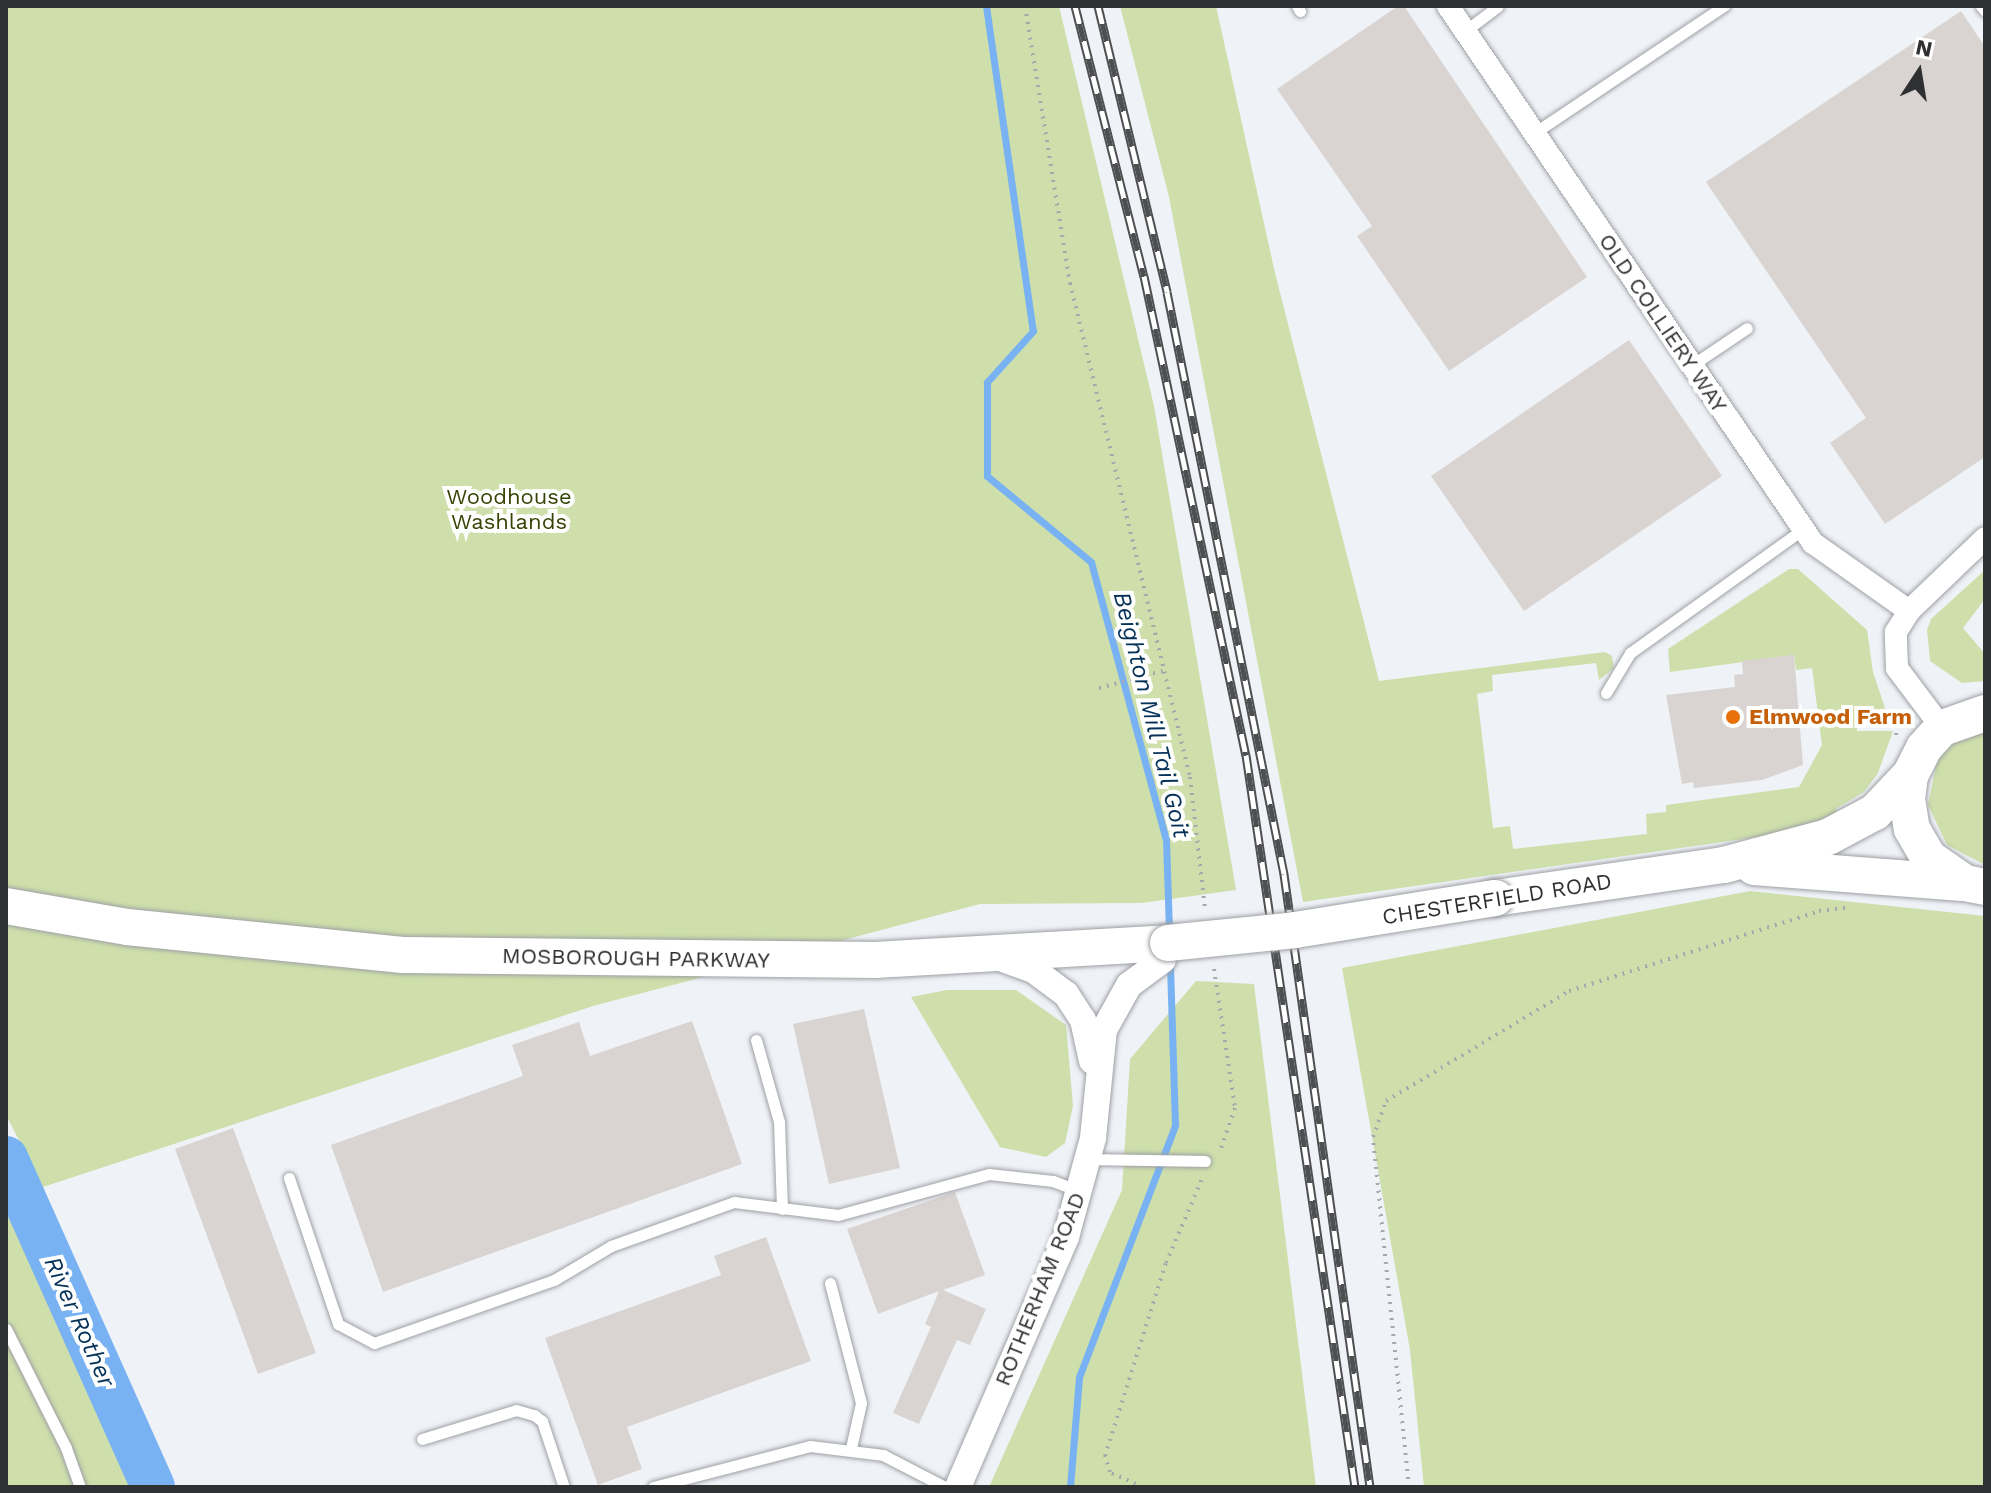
<!DOCTYPE html>
<style>
body{margin:0}
#map{position:relative;width:1991px;height:1493px;overflow:hidden;background:#eff2f7;font-family:"Work Sans",sans-serif}
div>[style]{position:absolute}
.green>*{inset:0;background:#cedfab}
.stream>*{height:7px;margin:-3.5px;padding:0 3.5px;transform-origin:3.5px;border-radius:3.5px;background:#78b2f2}
.river>*{height:44px;margin:-22px;padding:0 22px;transform-origin:22px;border-radius:22px;background:#78b2f2}
.building>*{inset:0;background:#d9d4d1}
.path>*{height:4px;margin-top:-2px;transform-origin:0;background:repeating-linear-gradient(90deg,#a6a8ac 0 2px,transparent 0 8px)}
.roads{filter:drop-shadow(0 0 2px #9ea0a4) drop-shadow(0 0 2px #9ea0a4)}
.service>*{height:11px;margin:-5.5px;padding:0 5.5px;transform-origin:5.5px;border-radius:5.5px;background:#fff}
.minor>*{height:22px;margin:-11px;padding:0 11px;transform-origin:11px;border-radius:11px;background:#fff}
.tertiary>*{height:26px;margin:-13px;padding:0 13px;transform-origin:13px;border-radius:13px;background:#fff}
.trunk>*{height:36px;margin:-18px;padding:0 18px;transform-origin:18px;border-radius:18px;background:#fff}
.rail>*{height:9px;margin-top:-4.5px;transform-origin:0;background:repeating-linear-gradient(90deg,#fff 0 18px,#4e4f51 0 36px);box-sizing:border-box;border-block:2px solid #4e4f51}
.bridges{filter:drop-shadow(0 0 2px #9ea0a4) drop-shadow(0 0 2px #9ea0a4)}
.trunk-bridge>*{height:36px;margin:-18px;padding:0 18px;transform-origin:18px;border-radius:18px;background:#fff}
.dots>*{width:22px;height:22px;translate:-50% -50%;box-sizing:border-box;border:4px solid #fff;border-radius:50%}
span{translate:-50% -50%;white-space:nowrap;text-align:center;line-height:1.15;-webkit-text-stroke:8px #fff;paint-order:stroke}
.street-label{font-size:22px;color:#2f3032}
.park-label{font-size:22px;color:#354304}
.food-label{font-size:22px;color:#c56008;font-weight:700}
.left{translate:0 -50%;text-align:left}
.water-label{font-size:24px;color:#063159;font-style:italic}
.frame{position:absolute;inset:0;border:8px solid #2f3032;pointer-events:none}
.north{position:absolute;left:1879px;top:32px;width:80px;height:80px;-webkit-text-stroke:6px #fff;paint-order:stroke;rotate:12deg;font-size:22px;font-weight:700;line-height:32px;text-align:center;color:#2f3032}
.north::after{content:'';display:block;margin:auto;width:28px;height:36px;background:#2f3032;clip-path:polygon(50% 0,100% 100%,50% 72%,0 100%)}
</style>
<div id="map">
<div class="green">
<i style="clip-path:polygon(6px 6px,1059px 6px,1154px 406px,1236px 890px,1142px 903px,980px 904px,593px 1006px,43px 1187px,6px 1115px)"></i>
<i style="clip-path:polygon(1120px 6px,1216px 6px,1275px 273px,1379px 681px,1605px 652px,1612px 656px,1614px 668px,1599px 680px,1596px 663px,1492px 675px,1493px 691px,1477px 694px,1493px 828px,1510px 826px,1513px 849px,1647px 834px,1646px 814px,1666px 812px,1666px 805px,1799px 787px,1822px 745px,1812px 668px,1796px 670px,1794px 655px,1670px 672px,1668px 649px,1789px 569px,1798px 569px,1867px 630px,1873px 672px,1889px 720px,1857px 724px,1857px 731px,1893px 731px,1878px 773px,1864px 792px,1837px 808px,1835px 819px,1792px 832px,1303px 902px,1169px 197px)"></i>
<i style="clip-path:polygon(1985px 570px,1985px 599px,1963px 628px,1985px 654px,1985px 681px,1962px 683px,1930px 661px,1927px 630px,1931px 619px)"></i>
<i style="clip-path:polygon(1985px 729px,1985px 865px,1947px 845px,1928px 805px,1937px 761px,1952px 744px)"></i>
<i style="clip-path:polygon(1750px 891px,1985px 916px,1985px 1487px,1424px 1487px,1410px 1350px,1342px 968px)"></i>
<i style="clip-path:polygon(1196px 981px,1254px 984px,1316px 1487px,989px 1487px,1122px 1190px,1130px 1059px)"></i>
<i style="clip-path:polygon(947px 990px,1016px 990px,1066px 1025px,1073px 1106px,1065px 1143px,1046px 1157px,1000px 1147px,911px 997px)"></i>
<i style="clip-path:polygon(6px 1208px,123px 1464px,134px 1487px,6px 1487px)"></i>
</div>
<div class="stream">
<i style="left:986px;top:6px;width:328px;rotate:81.8deg"></i>
<i style="left:1033px;top:331px;width:69px;rotate:132deg"></i>
<i style="left:987px;top:382px;width:94px;rotate:90deg"></i>
<i style="left:987px;top:476px;width:135px;rotate:39.6deg"></i>
<i style="left:1091px;top:562px;width:288px;rotate:74.9deg"></i>
<i style="left:1166px;top:840px;width:91px;rotate:88.1deg"></i>
<i style="left:1070px;top:1487px;width:110px;rotate:-85.3deg"></i>
<i style="left:1079px;top:1377px;width:270px;rotate:-69.1deg"></i>
<i style="left:1175px;top:1125px;width:162px;rotate:-91.8deg"></i>
</div>
<div class="river">
<i style="left:6px;top:1158px;width:360px;rotate:65.9deg"></i>
</div>
<div class="building">
<i style="clip-path:polygon(1398px 6px,1404px 6px,1587px 277px,1449px 371px,1357px 236px,1372px 226px,1277px 89px)"></i>
<i style="clip-path:polygon(1961px 11px,1985px 47px,1985px 457px,1885px 524px,1830px 443px,1866px 418px,1706px 182px)"></i>
<i style="clip-path:polygon(1629px 340px,1722px 476px,1524px 611px,1431px 476px)"></i>
<i style="clip-path:polygon(1794px 655px,1803px 765px,1762px 780px,1694px 788px,1693px 782px,1682px 784px,1666px 695px,1735px 687px,1734px 675px,1743px 674px,1742px 661px)"></i>
<i style="clip-path:polygon(864px 1009px,900px 1168px,829px 1184px,793px 1024px)"></i>
<i style="clip-path:polygon(692px 1021px,742px 1164px,383px 1292px,331px 1145px,523px 1076px,512px 1045px,579px 1022px,590px 1056px)"></i>
<i style="clip-path:polygon(233px 1128px,316px 1353px,258px 1374px,175px 1149px)"></i>
<i style="clip-path:polygon(955px 1192px,985px 1275px,943px 1290px,986px 1309px,970px 1345px,957px 1340px,919px 1424px,893px 1413px,931px 1327px,925px 1324px,939px 1291px,878px 1314px,847px 1229px)"></i>
<i style="clip-path:polygon(766px 1237px,811px 1361px,627px 1427px,642px 1469px,598px 1485px,545px 1338px,721px 1275px,714px 1256px)"></i>
</div>
<div class="path">
<i style="left:1025px;top:6px;width:281px;rotate:80.8deg"></i>
<i style="left:1070px;top:283px;width:508px;rotate:76.35deg"></i>
<i style="left:1190px;top:777px;width:133px;rotate:83.5deg"></i>
<i style="left:1099px;top:688px;width:69px;rotate:-15deg"></i>
<i style="left:1896px;top:735px;width:27px;rotate:-84deg"></i>
<i style="left:1214px;top:969px;width:141px;rotate:81.4deg"></i>
<i style="left:1235px;top:1108px;width:46px;rotate:109.2deg"></i>
<i style="left:1143px;top:1487px;width:36px;rotate:-156deg"></i>
<i style="left:1110px;top:1472px;width:17px;rotate:-107deg"></i>
<i style="left:1105px;top:1456px;width:202px;rotate:-72.5deg"></i>
<i style="left:1166px;top:1263px;width:91px;rotate:-66.8deg"></i>
<i style="left:1409px;top:1487px;width:352px;rotate:-95.9deg"></i>
<i style="left:1373px;top:1137px;width:38px;rotate:-70deg"></i>
<i style="left:1386px;top:1101px;width:214px;rotate:-31deg"></i>
<i style="left:1569px;top:991px;width:262px;rotate:-17.7deg"></i>
<i style="left:1819px;top:911px;width:31px;rotate:-7deg"></i>
</div>
<div class="roads">
<div class="service">
<i style="left:1297px;top:6px;width:6px;rotate:59deg"></i>
<i style="left:1981px;top:6px;width:6px;rotate:51deg"></i>
<i style="left:1465px;top:31px;width:41px;rotate:-37.1deg"></i>
<i style="left:1534px;top:133px;width:229px;rotate:-33.8deg"></i>
<i style="left:1692px;top:365px;width:66px;rotate:-33.9deg"></i>
<i style="left:1606px;top:693px;width:47px;rotate:-59deg"></i>
<i style="left:1630px;top:653px;width:213px;rotate:-35.6deg"></i>
<i style="left:756px;top:1040px;width:85px;rotate:74.3deg"></i>
<i style="left:779px;top:1122px;width:87px;rotate:88deg"></i>
<i style="left:1089px;top:1159px;width:116px;rotate:1deg"></i>
<i style="left:289px;top:1178px;width:154px;rotate:71.4deg"></i>
<i style="left:338px;top:1324px;width:41px;rotate:27.8deg"></i>
<i style="left:374px;top:1343px;width:191px;rotate:-19.3deg"></i>
<i style="left:554px;top:1280px;width:66px;rotate:-30.8deg"></i>
<i style="left:611px;top:1246px;width:131px;rotate:-19.7deg"></i>
<i style="left:734px;top:1202px;width:105px;rotate:7.1deg"></i>
<i style="left:838px;top:1215px;width:156px;rotate:-15.2deg"></i>
<i style="left:989px;top:1174px;width:64px;rotate:6.2deg"></i>
<i style="left:1053px;top:1181px;width:28px;rotate:21deg"></i>
<i style="left:830px;top:1283px;width:124px;rotate:75.5deg"></i>
<i style="left:861px;top:1403px;width:46px;rotate:102.5deg"></i>
<i style="left:6px;top:1329px;width:133px;rotate:63.2deg"></i>
<i style="left:66px;top:1448px;width:41px;rotate:70.3deg"></i>
<i style="left:422px;top:1439px;width:98px;rotate:-17.1deg"></i>
<i style="left:516px;top:1410px;width:19px;rotate:16deg"></i>
<i style="left:534px;top:1415px;width:10px;rotate:37deg"></i>
<i style="left:542px;top:1421px;width:70px;rotate:71.6deg"></i>
<i style="left:653px;top:1487px;width:162px;rotate:-14.6deg"></i>
<i style="left:810px;top:1446px;width:74px;rotate:7deg"></i>
<i style="left:883px;top:1455px;width:70px;rotate:27.3deg"></i>
</div>
<div class="minor">
<i style="left:1448px;top:6px;width:649px;rotate:55.8deg"></i>
<i style="left:1813px;top:543px;width:118px;rotate:35.3deg"></i>
<i style="left:1942px;top:728px;width:75px;rotate:-126.9deg"></i>
<i style="left:1897px;top:668px;width:36px;rotate:-92deg"></i>
<i style="left:1896px;top:632px;width:25px;rotate:-58deg"></i>
<i style="left:1909px;top:611px;width:105px;rotate:-43.8deg"></i>
</div>
<div class="tertiary">
<i style="left:1000px;top:958px;width:37px;rotate:20deg"></i>
<i style="left:1035px;top:971px;width:39px;rotate:37deg"></i>
<i style="left:1066px;top:994px;width:31px;rotate:57deg"></i>
<i style="left:1083px;top:1020px;width:42px;rotate:77.6deg"></i>
<i style="left:958px;top:1487px;width:272px;rotate:-66.6deg"></i>
<i style="left:1066px;top:1237px;width:103px;rotate:-74.7deg"></i>
<i style="left:1093px;top:1138px;width:109px;rotate:-84.2deg"></i>
<i style="left:1104px;top:1030px;width:51px;rotate:-60.9deg"></i>
<i style="left:1129px;top:985px;width:42px;rotate:-36.3deg"></i>
</div>
<div class="trunk">
<i style="left:1985px;top:713px;width:46px;rotate:160.8deg"></i>
<i style="left:1942px;top:728px;width:27px;rotate:132deg"></i>
<i style="left:1924px;top:748px;width:30px;rotate:117deg"></i>
<i style="left:1910px;top:775px;width:24px;rotate:97deg"></i>
<i style="left:1907px;top:799px;width:30px;rotate:81deg"></i>
<i style="left:1912px;top:829px;width:34px;rotate:60deg"></i>
<i style="left:1929px;top:858px;width:44px;rotate:34.8deg"></i>
<i style="left:1965px;top:883px;width:20px;rotate:11deg"></i>
<i style="left:1754px;top:867px;width:209px;rotate:4.4deg"></i>
<i style="left:1495px;top:898px;width:231px;rotate:-8.2deg"></i>
<i style="left:1724px;top:865px;width:108px;rotate:-15.1deg"></i>
<i style="left:1828px;top:837px;width:53px;rotate:-28deg"></i>
<i style="left:1875px;top:812px;width:51px;rotate:-46.6deg"></i>
<i style="left:6px;top:906px;width:123px;rotate:9.8deg"></i>
<i style="left:127px;top:927px;width:277px;rotate:5.8deg"></i>
<i style="left:403px;top:955px;width:472px;rotate:0.6deg"></i>
<i style="left:875px;top:960px;width:293px;rotate:-3.3deg"></i>
</div>
</div>
<div class="rail">
<i style="left:1075px;top:6px;width:279px;rotate:75.7deg"></i>
<i style="left:1144px;top:276px;width:490px;rotate:78deg"></i>
<i style="left:1246px;top:755px;width:740px;rotate:81.53deg"></i>
<i style="left:1098px;top:6px;width:294px;rotate:76.4deg"></i>
<i style="left:1167px;top:292px;width:594px;rotate:78.63deg"></i>
<i style="left:1284px;top:874px;width:619px;rotate:82.01deg"></i>
</div>
<div class="bridges">
<div class="trunk-bridge">
<i style="left:1168px;top:943px;width:128px;rotate:-5.8deg"></i>
<i style="left:1295px;top:930px;width:203px;rotate:-9.1deg"></i>
</div>
</div>
<div class="dots">
<i style="left:1733px;top:717px;background:#e8710a"></i>
</div>
<div class="street-label">
<span style="left:1663px;top:323px;rotate:56deg">OLD COLLIERY WAY</span>
<span style="left:1497px;top:899px;rotate:-9deg">CHESTERFIELD ROAD</span>
<span style="left:636px;top:958px;rotate:1deg">MOSBOROUGH PARKWAY</span>
<span style="left:1040px;top:1289px;rotate:-68deg">ROTHERHAM ROAD</span>
</div>
<div class="park-label">
<span style="left:509px;top:509px">Woodhouse<br>Washlands</span>
</div>
<div class="food-label">
<span class="left" style="left:1749px;top:717px">Elmwood Farm</span>
</div>
<div class="water-label">
<span style="left:1151px;top:715px;rotate:76deg">Beighton Mill Tail Goit</span>
<span style="left:79px;top:1322px;rotate:66deg">River Rother</span>
</div>
<div class="frame"></div>
<div class="north">N</div>
</div>
